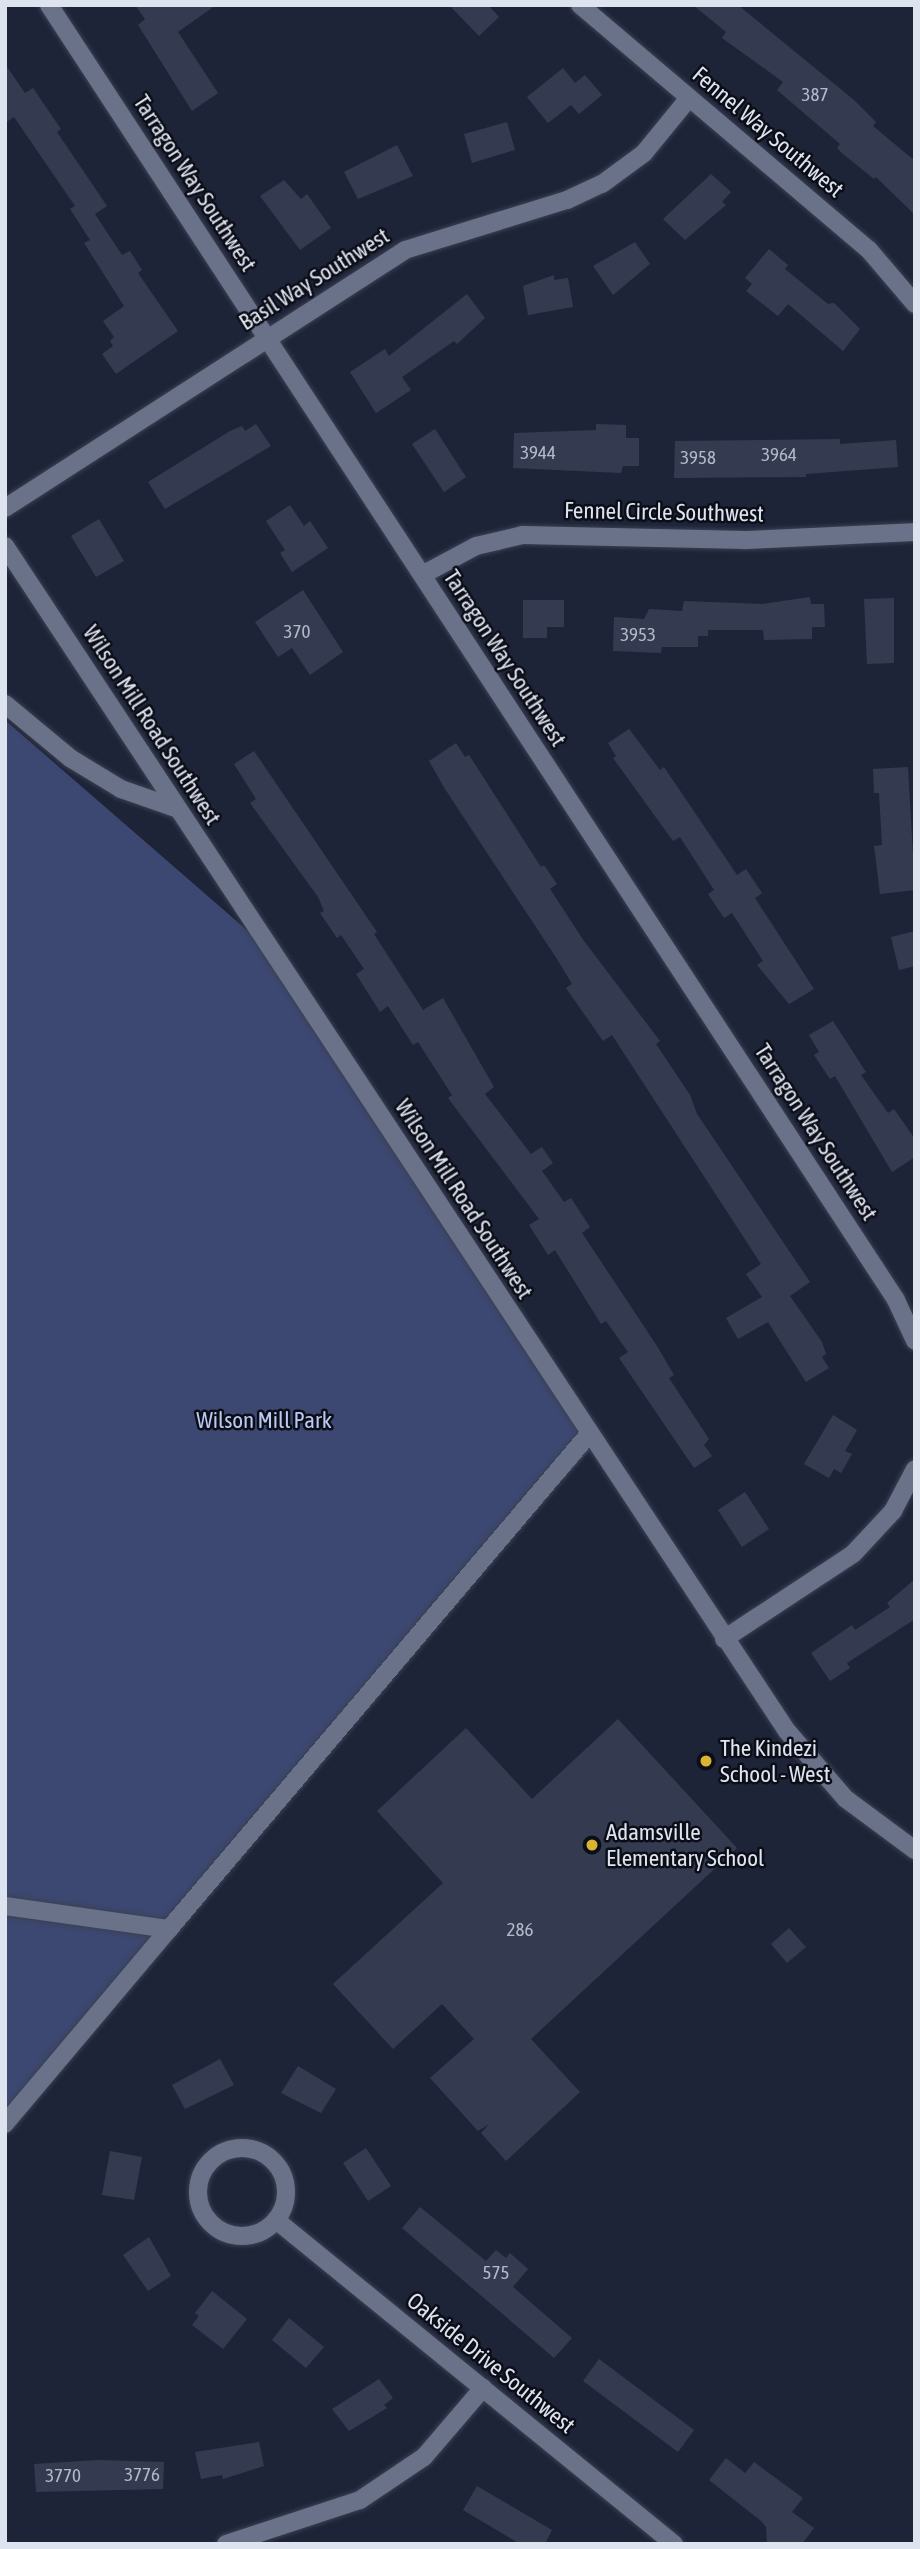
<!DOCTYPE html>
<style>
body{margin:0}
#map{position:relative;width:920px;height:2549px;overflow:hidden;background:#1e2438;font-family:"Asap Condensed",sans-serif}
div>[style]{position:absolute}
.green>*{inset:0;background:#3c4871}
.building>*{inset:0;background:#343b51}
.roads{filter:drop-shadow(0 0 2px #3b4051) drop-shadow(0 0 2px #3b4051)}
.minor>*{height:18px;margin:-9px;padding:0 9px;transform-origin:9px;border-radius:9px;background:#6a728a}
.minor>.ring{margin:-9px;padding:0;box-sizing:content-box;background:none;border:18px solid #6a728a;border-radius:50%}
.dots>*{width:19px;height:19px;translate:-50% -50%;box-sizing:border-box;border:4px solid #0b0e17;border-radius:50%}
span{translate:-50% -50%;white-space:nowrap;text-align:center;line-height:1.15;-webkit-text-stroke:5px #0b0e17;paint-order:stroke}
.number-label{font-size:19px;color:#b4b9c8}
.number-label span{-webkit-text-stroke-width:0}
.street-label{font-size:23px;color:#dee3f0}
.park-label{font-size:23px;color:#bac8f3}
.poi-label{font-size:23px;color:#dee3f0}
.left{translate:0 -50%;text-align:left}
.frame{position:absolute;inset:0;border:7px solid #dee3f0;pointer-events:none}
</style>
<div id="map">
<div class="green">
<i style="clip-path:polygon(5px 720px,264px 945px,597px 1442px,321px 1743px,5px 2135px)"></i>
</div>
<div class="building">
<i style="clip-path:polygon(135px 5px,216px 5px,178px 32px,218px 93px,192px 111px,138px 25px,145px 19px)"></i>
<i style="clip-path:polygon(449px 5px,488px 5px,499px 17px,479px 36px)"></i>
<i style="clip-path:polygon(693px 5px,738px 5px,854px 100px,876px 122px,873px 126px,915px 161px,915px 215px,876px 177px,874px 179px,843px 154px,837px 148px,840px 144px,777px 90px,783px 82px,722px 38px,726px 32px)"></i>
<i style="clip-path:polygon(5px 64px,25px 93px,33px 88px,61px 129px,57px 132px,107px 206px,95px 214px,122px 255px,130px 251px,142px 270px,138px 273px,178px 331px,116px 374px,102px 354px,113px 346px,110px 341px,114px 337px,103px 321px,124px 306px,84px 243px,90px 240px,70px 209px,75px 206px,14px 117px,5px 123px)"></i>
<i style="clip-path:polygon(563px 68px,575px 83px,585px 75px,602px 95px,579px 114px,571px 105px,548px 123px,527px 97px)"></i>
<i style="clip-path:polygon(507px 122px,515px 150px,472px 163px,464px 134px)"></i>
<i style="clip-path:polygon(397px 145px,413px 176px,358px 199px,344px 172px)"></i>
<i style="clip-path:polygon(711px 174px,731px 192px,722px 202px,726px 205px,685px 240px,663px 219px)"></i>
<i style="clip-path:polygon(284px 180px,301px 199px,307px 194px,331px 228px,300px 250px,260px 196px)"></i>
<i style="clip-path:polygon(635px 242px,650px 264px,613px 295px,593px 266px)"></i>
<i style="clip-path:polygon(769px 249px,788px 265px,785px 269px,828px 304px,834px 303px,860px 329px,843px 351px,788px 304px,778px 316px,746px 291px,752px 284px,745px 278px)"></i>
<i style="clip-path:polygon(554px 275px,554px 280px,568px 278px,573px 307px,528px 315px,523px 286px)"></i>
<i style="clip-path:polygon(467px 294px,485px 318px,457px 344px,454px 341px,402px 377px,411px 390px,376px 413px,350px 372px,385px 349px,389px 356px)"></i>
<i style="clip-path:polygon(256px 424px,271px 446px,165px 509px,148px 482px,230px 431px,242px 426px,245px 431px)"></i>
<i style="clip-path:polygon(596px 424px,626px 425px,626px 438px,639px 438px,639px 466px,623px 466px,621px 473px,513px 468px,514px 433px,596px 430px)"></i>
<i style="clip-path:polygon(435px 429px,466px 477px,444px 492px,412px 444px)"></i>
<i style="clip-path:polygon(840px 439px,840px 444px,896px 440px,898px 467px,806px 474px,806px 477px,674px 478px,675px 441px)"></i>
<i style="clip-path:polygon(290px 505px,304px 526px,310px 521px,328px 548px,292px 572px,280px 553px,285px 550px,266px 521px)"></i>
<i style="clip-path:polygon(99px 519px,124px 561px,96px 577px,71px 536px)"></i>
<i style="clip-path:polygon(303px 590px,343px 652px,310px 675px,292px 648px,278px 657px,255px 622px)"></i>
<i style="clip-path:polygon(810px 597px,811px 604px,824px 604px,825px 627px,812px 627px,812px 639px,764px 640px,763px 630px,708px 630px,708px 636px,698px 636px,698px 647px,662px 647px,661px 653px,613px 651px,614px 617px,644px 619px,649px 609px,682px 611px,684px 601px,762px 604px)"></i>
<i style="clip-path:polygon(894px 598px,894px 663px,867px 664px,864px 599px)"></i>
<i style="clip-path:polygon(523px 600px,564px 600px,564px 627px,547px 627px,547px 638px,523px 638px)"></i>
<i style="clip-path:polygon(629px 729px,660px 770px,664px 767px,737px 875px,746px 869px,762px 893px,755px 898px,814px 989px,789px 1004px,757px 965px,763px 961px,732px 913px,724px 918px,708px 894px,714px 890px,680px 837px,673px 841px,613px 758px,616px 756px,608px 743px)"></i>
<i style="clip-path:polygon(456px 743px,465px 757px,469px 755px,541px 867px,544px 865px,557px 884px,550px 889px,584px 941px,660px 1041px,656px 1044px,690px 1095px,697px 1114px,810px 1282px,790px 1296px,822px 1342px,826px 1354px,822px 1357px,829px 1368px,806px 1382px,768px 1322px,738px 1339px,726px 1318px,762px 1297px,746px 1274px,761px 1264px,612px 1035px,603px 1041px,566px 988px,572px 984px,557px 959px,445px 789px,429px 761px)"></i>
<i style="clip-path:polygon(254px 751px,377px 932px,374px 934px,423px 1010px,443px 998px,494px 1087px,485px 1094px,531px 1154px,542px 1147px,553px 1163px,542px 1171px,564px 1202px,571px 1198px,590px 1227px,582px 1233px,657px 1346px,674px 1375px,669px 1378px,709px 1439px,704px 1445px,712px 1456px,694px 1468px,619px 1358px,628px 1352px,606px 1321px,601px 1324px,555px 1250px,548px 1255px,529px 1225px,539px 1219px,448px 1098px,452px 1095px,418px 1042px,413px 1045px,388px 1006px,380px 1012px,356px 974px,364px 969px,341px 935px,337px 938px,320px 913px,324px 911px,318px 897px,250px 803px,256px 799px,234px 764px)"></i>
<i style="clip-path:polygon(908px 767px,915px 890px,880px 894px,874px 846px,882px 845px,879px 793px,874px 793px,873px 769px)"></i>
<i style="clip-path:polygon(915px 931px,915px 966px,899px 970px,891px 937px)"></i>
<i style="clip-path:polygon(833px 1021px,866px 1072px,861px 1075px,888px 1113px,894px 1109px,915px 1139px,915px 1157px,892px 1172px,835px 1076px,830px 1079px,814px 1055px,819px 1052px,809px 1035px)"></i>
<i style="clip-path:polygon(833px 1415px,857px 1430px,845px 1451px,852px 1454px,841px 1473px,834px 1469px,829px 1478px,804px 1464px)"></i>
<i style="clip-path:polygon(745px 1492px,769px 1529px,742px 1547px,718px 1510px)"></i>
<i style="clip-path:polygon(915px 1579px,915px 1619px,847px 1663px,850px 1668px,830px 1681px,811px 1653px,852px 1625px,855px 1630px,890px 1607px,887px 1603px)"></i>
<i style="clip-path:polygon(618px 1719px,737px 1848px,531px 2039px,580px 2092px,506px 2161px,481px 2133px,489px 2124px,478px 2131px,430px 2078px,474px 2039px,442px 2004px,393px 2049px,333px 1984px,443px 1883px,377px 1811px,466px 1728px,532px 1799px)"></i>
<i style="clip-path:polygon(789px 1928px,806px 1947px,787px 1963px,771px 1944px)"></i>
<i style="clip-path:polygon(220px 2059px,234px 2085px,185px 2109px,172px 2085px)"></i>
<i style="clip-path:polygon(298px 2066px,336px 2089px,321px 2113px,281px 2093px)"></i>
<i style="clip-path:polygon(366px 2148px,391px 2186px,368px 2201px,343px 2163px)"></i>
<i style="clip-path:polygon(110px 2151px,142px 2157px,134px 2200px,102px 2195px)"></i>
<i style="clip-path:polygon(420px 2207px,486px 2261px,496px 2250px,506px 2258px,510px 2253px,528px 2269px,513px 2287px,572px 2338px,554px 2358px,402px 2228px)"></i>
<i style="clip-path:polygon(149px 2237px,171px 2276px,148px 2291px,123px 2255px)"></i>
<i style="clip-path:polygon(212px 2291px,247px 2319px,223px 2349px,192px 2325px,199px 2316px,195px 2313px)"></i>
<i style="clip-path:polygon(289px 2318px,324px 2347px,306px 2368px,272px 2340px)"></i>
<i style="clip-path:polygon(599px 2359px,694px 2430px,678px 2452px,583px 2381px)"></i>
<i style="clip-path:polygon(379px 2379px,393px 2398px,384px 2405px,387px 2408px,349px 2431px,332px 2409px)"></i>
<i style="clip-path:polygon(259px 2442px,264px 2466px,223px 2479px,222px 2475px,201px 2479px,195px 2452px)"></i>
<i style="clip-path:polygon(726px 2458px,745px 2473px,754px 2462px,803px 2498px,792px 2512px,814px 2528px,802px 2544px,767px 2544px,766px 2527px,761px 2521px,709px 2480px)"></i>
<i style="clip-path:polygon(98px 2460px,164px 2462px,163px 2489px,36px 2492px,34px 2464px)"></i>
<i style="clip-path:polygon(477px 2486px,552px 2530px,545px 2544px,520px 2544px,463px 2510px)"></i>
</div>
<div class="roads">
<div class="minor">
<i style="left:49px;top:5px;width:1547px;rotate:56.81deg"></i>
<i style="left:896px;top:1300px;width:45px;rotate:65.1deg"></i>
<i style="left:580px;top:5px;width:379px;rotate:40.3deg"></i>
<i style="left:869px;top:250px;width:71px;rotate:49.6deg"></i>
<i style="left:5px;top:508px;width:476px;rotate:-32.8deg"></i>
<i style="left:405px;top:250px;width:170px;rotate:-17.2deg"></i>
<i style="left:567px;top:200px;width:38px;rotate:-25deg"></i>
<i style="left:602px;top:184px;width:52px;rotate:-36.4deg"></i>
<i style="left:644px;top:153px;width:71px;rotate:-50.7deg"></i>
<i style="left:5px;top:546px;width:1420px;rotate:56.58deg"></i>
<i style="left:787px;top:1731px;width:90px;rotate:49.1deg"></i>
<i style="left:846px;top:1799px;width:86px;rotate:36.5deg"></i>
<i style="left:422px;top:575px;width:61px;rotate:-28.2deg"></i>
<i style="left:476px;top:546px;width:48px;rotate:-13.2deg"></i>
<i style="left:523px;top:535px;width:223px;rotate:1.3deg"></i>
<i style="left:746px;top:540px;width:169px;rotate:-2.7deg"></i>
<i style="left:5px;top:704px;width:85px;rotate:39.7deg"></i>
<i style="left:70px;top:758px;width:60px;rotate:31.3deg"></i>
<i style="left:121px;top:789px;width:60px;rotate:19.3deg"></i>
<i style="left:724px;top:1639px;width:154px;rotate:-33.4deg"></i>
<i style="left:853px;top:1554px;width:59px;rotate:-47.1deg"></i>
<i style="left:893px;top:1511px;width:47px;rotate:-62.4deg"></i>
<i style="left:5px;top:1906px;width:166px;rotate:8deg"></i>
<i style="left:169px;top:1929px;width:255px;rotate:130.1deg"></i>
<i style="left:169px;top:1929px;width:649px;rotate:-49.69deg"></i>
<i class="ring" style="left:198px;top:2148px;width:70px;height:70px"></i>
<i style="left:276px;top:2220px;width:513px;rotate:39.15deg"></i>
<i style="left:226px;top:2544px;width:141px;rotate:-18.2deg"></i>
<i style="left:360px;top:2500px;width:77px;rotate:-33.9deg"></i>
<i style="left:424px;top:2457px;width:91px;rotate:-49.5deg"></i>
</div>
</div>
<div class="dots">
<i style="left:706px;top:1761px;background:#dab333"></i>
<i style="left:592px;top:1845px;background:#dab333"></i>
</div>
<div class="number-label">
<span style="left:815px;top:95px">387</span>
<span style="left:538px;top:453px">3944</span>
<span style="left:779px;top:455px">3964</span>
<span style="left:698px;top:458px">3958</span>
<span style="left:297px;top:632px">370</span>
<span style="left:638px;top:635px">3953</span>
<span style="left:520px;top:1930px">286</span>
<span style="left:496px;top:2273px">575</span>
<span style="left:142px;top:2475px">3776</span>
<span style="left:63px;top:2476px">3770</span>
</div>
<div class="street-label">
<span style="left:768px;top:132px;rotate:40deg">Fennel Way Southwest</span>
<span style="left:195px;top:183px;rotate:57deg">Tarragon Way Southwest</span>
<span style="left:314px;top:279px;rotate:-32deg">Basil Way Southwest</span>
<span style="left:664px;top:512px;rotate:1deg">Fennel Circle Southwest</span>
<span style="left:505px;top:658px;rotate:57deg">Tarragon Way Southwest</span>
<span style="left:152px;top:725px;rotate:57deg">Wilson Mill Road Southwest</span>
<span style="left:816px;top:1132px;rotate:57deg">Tarragon Way Southwest</span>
<span style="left:464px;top:1199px;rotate:57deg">Wilson Mill Road Southwest</span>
<span style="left:491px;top:2363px;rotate:39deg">Oakside Drive Southwest</span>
</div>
<div class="park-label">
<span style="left:264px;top:1420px">Wilson Mill Park</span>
</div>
<div class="poi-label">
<span class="left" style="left:720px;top:1761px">The Kindezi<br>School - West</span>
<span class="left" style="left:606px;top:1845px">Adamsville<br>Elementary School</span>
</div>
<div class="frame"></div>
</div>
